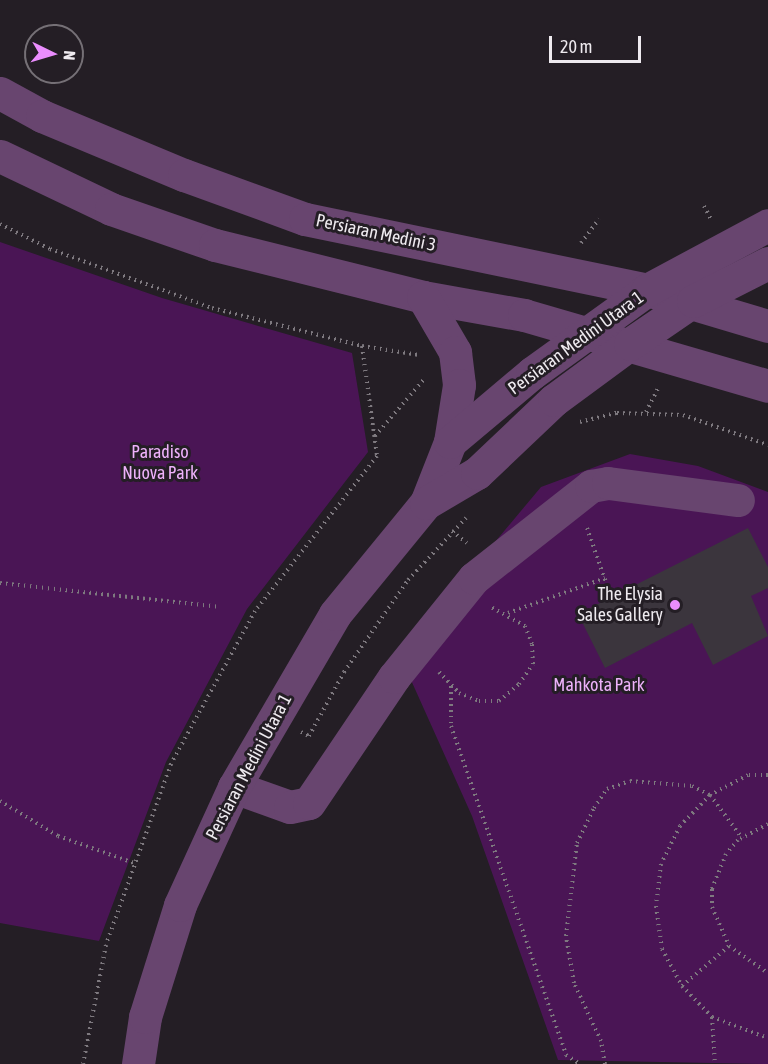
<!DOCTYPE html>
<style>
body{margin:0}
#map{position:relative;width:768px;height:1064px;overflow:hidden;background:#241e25;font-family:"Asap Condensed",sans-serif}
div>[style]{position:absolute}
.green>*{inset:0;background:#4a1555}
.building>*{inset:0;background:#3b353d}
.path>*{height:4px;margin-top:-2px;transform-origin:0;background:repeating-linear-gradient(90deg,#7e797f 0 1.5px,transparent 0 6px)}
.minor>*{height:33px;margin:-16.5px;padding:0 16.5px;transform-origin:16.5px;border-radius:16.5px;background:#68456f}
.dots>*{width:16px;height:16px;translate:-50% -50%;box-sizing:border-box;border:3px solid #241e25;border-radius:50%}
span{translate:-50% -50%;white-space:nowrap;text-align:center;line-height:1.15;-webkit-text-stroke:6px #241e25;paint-order:stroke}
.street-label{font-size:18px;color:#eeeaef}
.park-label{font-size:18px;color:#edb1fa}
.poi-label{font-size:18px;color:#eeeaef}
.right{translate:-100% -50%;text-align:right}
.north{position:absolute;left:24px;top:24px;width:60px;height:60px;box-sizing:border-box;background:#241e25;border:2px solid #757076;border-radius:50%;rotate:95deg;font-size:16px;font-weight:700;line-height:24px;text-align:center;color:#eeeaef}
.north::after{content:'';display:block;margin:auto;width:21px;height:27px;background:#ea8dfd;clip-path:polygon(50% 0,100% 100%,50% 72%,0 100%)}
.scale{position:absolute;left:549px;top:36px;width:92px;height:27px;box-sizing:border-box;border:3px solid #eeeaef;border-top:0;padding-left:8px;font-size:18px;line-height:21px;white-space:nowrap;color:#eeeaef;-webkit-text-stroke:4px #241e25;paint-order:stroke}
</style>
<div id="map">
<div class="green">
<i style="clip-path:polygon(0 242px,162px 298px,352px 353px,368px 452px,247px 609px,166px 762px,99px 941px,0 923px)"></i>
<i style="clip-path:polygon(630px 454px,698px 466px,768px 492px,768px 1064px,558px 1060px,472px 816px,406px 669px,469px 573px,541px 487px)"></i>
</div>
<div class="building">
<i style="clip-path:polygon(748px 528px,768px 567px,768px 588px,751px 596px,768px 636px,713px 665px,692px 623px,605px 668px,578px 614px)"></i>
</div>
<div class="path">
<i style="left:704px;top:206px;width:17px;rotate:62deg"></i>
<i style="left:0;top:224px;width:56px;rotate:26.6deg"></i>
<i style="left:50px;top:249px;width:172px;rotate:20deg"></i>
<i style="left:212px;top:308px;width:155px;rotate:14.2deg"></i>
<i style="left:362px;top:346px;width:111px;rotate:82.2deg"></i>
<i style="left:377px;top:456px;width:197px;rotate:128.2deg"></i>
<i style="left:255px;top:611px;width:175px;rotate:118.8deg"></i>
<i style="left:171px;top:764px;width:192px;rotate:109.8deg"></i>
<i style="left:106px;top:945px;width:121px;rotate:100.9deg"></i>
<i style="left:581px;top:243px;width:30px;rotate:-53deg"></i>
<i style="left:362px;top:346px;width:58px;rotate:9deg"></i>
<i style="left:646px;top:412px;width:29px;rotate:-63deg"></i>
<i style="left:580px;top:422px;width:38px;rotate:-14deg"></i>
<i style="left:617px;top:413px;width:66px;rotate:1.7deg"></i>
<i style="left:683px;top:415px;width:90px;rotate:19.4deg"></i>
<i style="left:375px;top:436px;width:77px;rotate:-49.2deg"></i>
<i style="left:587px;top:528px;width:73px;rotate:70.8deg"></i>
<i style="left:452px;top:531px;width:19px;rotate:39deg"></i>
<i style="left:0;top:583px;width:222px;rotate:6.2deg"></i>
<i style="left:508px;top:613px;width:103px;rotate:-19.8deg"></i>
<i style="left:439px;top:672px;width:29px;rotate:46deg"></i>
<i style="left:459px;top:693px;width:22px;rotate:22deg"></i>
<i style="left:479px;top:701px;width:20px"></i>
<i style="left:499px;top:701px;width:26px;rotate:-40deg"></i>
<i style="left:519px;top:684px;width:24px;rotate:-55deg"></i>
<i style="left:533px;top:664px;width:20px;rotate:-93deg"></i>
<i style="left:532px;top:644px;width:19px;rotate:-111deg"></i>
<i style="left:525px;top:626px;width:39px;rotate:-151deg"></i>
<i style="left:451px;top:686px;width:40px;rotate:90deg"></i>
<i style="left:451px;top:726px;width:349px;rotate:70.7deg"></i>
<i style="left:566px;top:1055px;width:17px;rotate:33deg"></i>
<i style="left:301px;top:732px;width:9px;rotate:27deg"></i>
<i style="left:309px;top:736px;width:73px;rotate:-61.3deg"></i>
<i style="left:344px;top:672px;width:112px;rotate:-55.2deg"></i>
<i style="left:408px;top:580px;width:85px;rotate:-46.9deg"></i>
<i style="left:768px;top:775px;width:20px;rotate:180deg"></i>
<i style="left:748px;top:775px;width:43px;rotate:152.2deg"></i>
<i style="left:710px;top:795px;width:43px;rotate:134.1deg"></i>
<i style="left:680px;top:826px;width:42px;rotate:116.6deg"></i>
<i style="left:661px;top:864px;width:42px;rotate:96.8deg"></i>
<i style="left:656px;top:906px;width:43px;rotate:82.1deg"></i>
<i style="left:662px;top:949px;width:42px;rotate:61.6deg"></i>
<i style="left:682px;top:986px;width:43px;rotate:45.9deg"></i>
<i style="left:712px;top:1017px;width:60px;rotate:20.6deg"></i>
<i style="left:0;top:801px;width:68px;rotate:31.1deg"></i>
<i style="left:58px;top:836px;width:81px;rotate:19.6deg"></i>
<i style="left:768px;top:824px;width:34px;rotate:152deg"></i>
<i style="left:738px;top:840px;width:18px;rotate:131deg"></i>
<i style="left:726px;top:854px;width:38px;rotate:112deg"></i>
<i style="left:712px;top:889px;width:18px;rotate:90deg"></i>
<i style="left:712px;top:907px;width:43px;rotate:66.4deg"></i>
<i style="left:729px;top:946px;width:47px;rotate:34.7deg"></i>
<i style="left:682px;top:986px;width:62px;rotate:-40.4deg"></i>
<i style="left:712px;top:1017px;width:47px;rotate:86.3deg"></i>
<i style="left:605px;top:1064px;width:23px;rotate:-100deg"></i>
<i style="left:601px;top:1041px;width:64px;rotate:-115deg"></i>
<i style="left:574px;top:983px;width:48px;rotate:-99.7deg"></i>
<i style="left:566px;top:936px;width:94px;rotate:-83.3deg"></i>
<i style="left:577px;top:843px;width:39px;rotate:-64deg"></i>
<i style="left:594px;top:808px;width:23px;rotate:-56deg"></i>
<i style="left:607px;top:789px;width:24px;rotate:-19deg"></i>
<i style="left:630px;top:781px;width:62px;rotate:4.6deg"></i>
<i style="left:692px;top:786px;width:20px;rotate:27deg"></i>
<i style="left:710px;top:795px;width:54px;rotate:53.3deg"></i>
</div>
<div class="minor">
<i style="left:0;top:93px;width:48px;rotate:28.7deg"></i>
<i style="left:42px;top:116px;width:154px;rotate:22.6deg"></i>
<i style="left:184px;top:175px;width:129px;rotate:20deg"></i>
<i style="left:305px;top:219px;width:349px;rotate:11.7deg"></i>
<i style="left:647px;top:290px;width:126px;rotate:16.6deg"></i>
<i style="left:0;top:156px;width:123px;rotate:25.5deg"></i>
<i style="left:111px;top:209px;width:110px;rotate:19.1deg"></i>
<i style="left:215px;top:245px;width:214px;rotate:14deg"></i>
<i style="left:423px;top:297px;width:103px;rotate:10.1deg"></i>
<i style="left:524px;top:315px;width:254px;rotate:16.2deg"></i>
<i style="left:423px;top:297px;width:64px;rotate:59.8deg"></i>
<i style="left:455px;top:352px;width:33px;rotate:83deg"></i>
<i style="left:459px;top:385px;width:58px;rotate:99deg"></i>
<i style="left:426px;top:503px;width:66px;rotate:-68.5deg"></i>
<i style="left:450px;top:442px;width:107px;rotate:-40.1deg"></i>
<i style="left:532px;top:373px;width:142px;rotate:-35.8deg"></i>
<i style="left:647px;top:290px;width:137px;rotate:-28.2deg"></i>
<i style="left:234px;top:787px;width:59px;rotate:19.7deg"></i>
<i style="left:290px;top:807px;width:19px;rotate:-12deg"></i>
<i style="left:309px;top:803px;width:152px;rotate:-56deg"></i>
<i style="left:394px;top:677px;width:127px;rotate:-51.1deg"></i>
<i style="left:474px;top:578px;width:149px;rotate:-38.2deg"></i>
<i style="left:591px;top:486px;width:17px;rotate:-10deg"></i>
<i style="left:608px;top:483px;width:131px;rotate:7.5deg"></i>
<i style="left:138px;top:1064px;width:48px;rotate:-81.5deg"></i>
<i style="left:145px;top:1017px;width:117px;rotate:-72.6deg"></i>
<i style="left:180px;top:905px;width:130px;rotate:-65.4deg"></i>
<i style="left:234px;top:787px;width:200px;rotate:-59.7deg"></i>
<i style="left:335px;top:614px;width:144px;rotate:-50.7deg"></i>
<i style="left:426px;top:503px;width:59px;rotate:-30.5deg"></i>
<i style="left:477px;top:473px;width:106px;rotate:-43.5deg"></i>
<i style="left:554px;top:400px;width:94px;rotate:-36.4deg"></i>
<i style="left:630px;top:344px;width:76px;rotate:-34.3deg"></i>
<i style="left:693px;top:301px;width:84px;rotate:-26.9deg"></i>
</div>
<div class="dots">
<i style="left:675px;top:605px;background:#ea8dfd"></i>
</div>
<div class="street-label">
<span style="left:376px;top:233px;rotate:12deg">Persiaran Medini 3</span>
<span style="left:576px;top:343px;rotate:-36deg">Persiaran Medini Utara 1</span>
<span style="left:249px;top:767px;rotate:-62deg">Persiaran Medini Utara 1</span>
</div>
<div class="park-label">
<span style="left:160px;top:463px">Paradiso<br>Nuova Park</span>
<span style="left:599px;top:685px">Mahkota Park</span>
</div>
<div class="poi-label">
<span class="right" style="left:663px;top:605px">The Elysia<br>Sales Gallery</span>
</div>
<div class="north">N</div>
<div class="scale">20 m</div>
</div>
